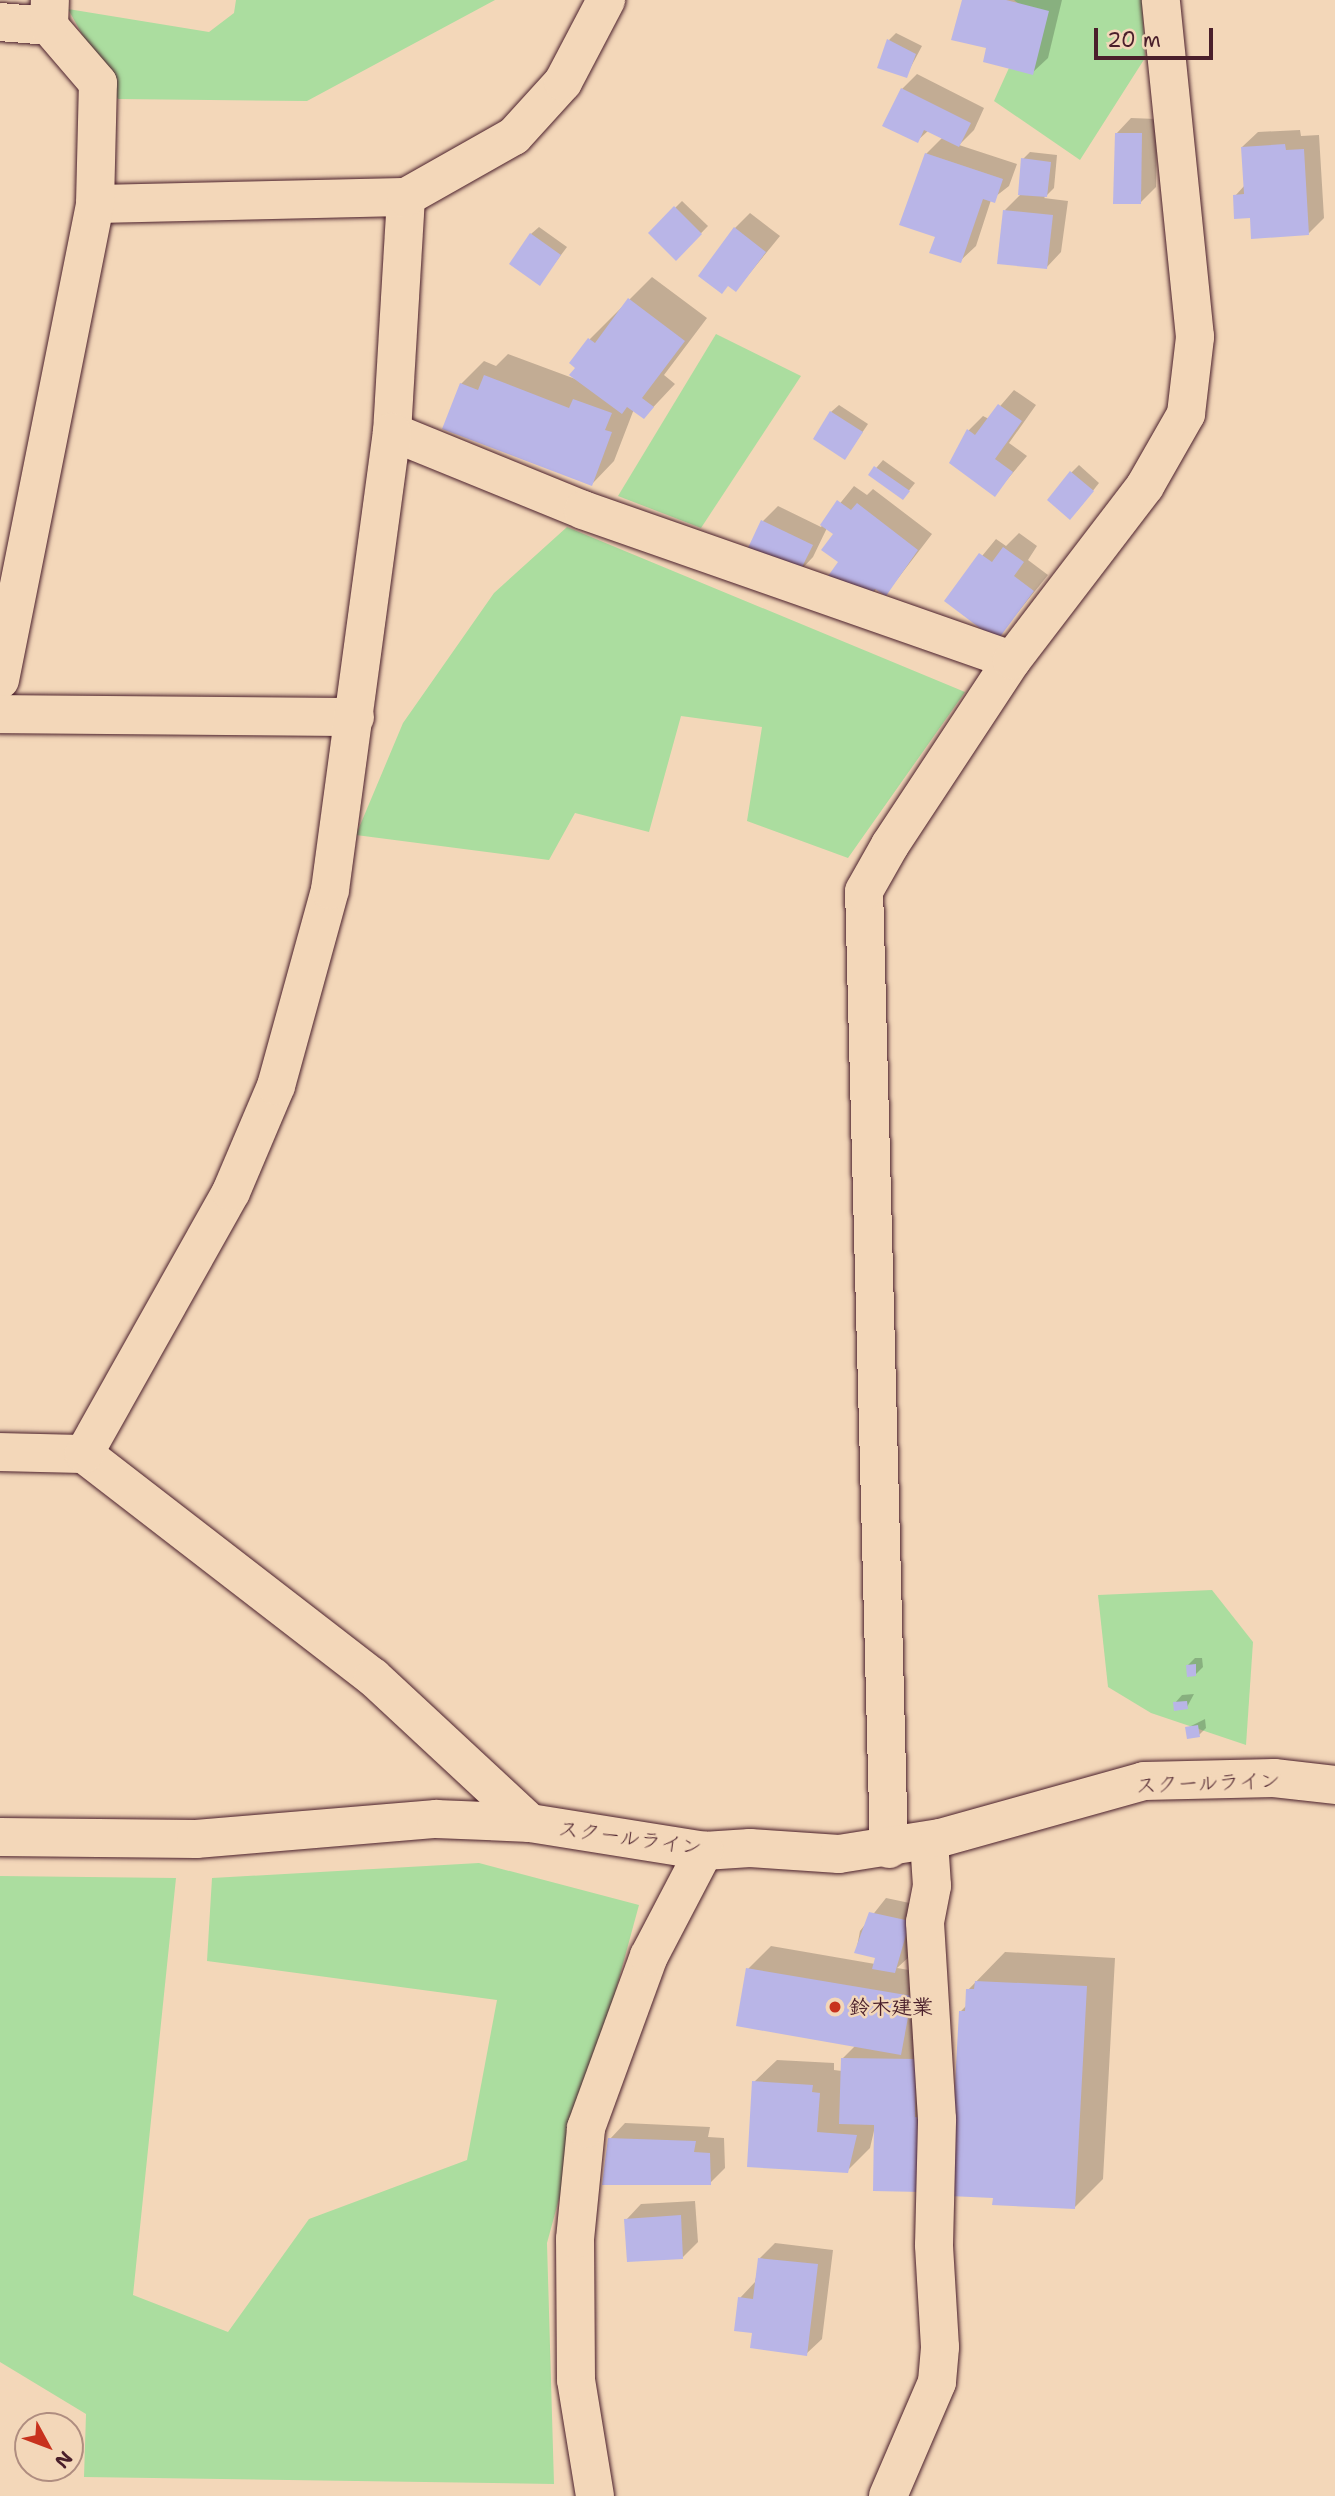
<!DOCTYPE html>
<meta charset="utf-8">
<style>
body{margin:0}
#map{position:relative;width:1335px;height:2496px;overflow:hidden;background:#f3d7b9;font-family:"Shantell Sans","Klee One",sans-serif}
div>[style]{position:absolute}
.green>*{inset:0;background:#abdd9f}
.shadow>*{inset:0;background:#0003}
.building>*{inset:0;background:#b9b5e7}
.roads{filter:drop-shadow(0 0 2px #4a1f2b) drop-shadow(0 0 2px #4a1f2b)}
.minor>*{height:38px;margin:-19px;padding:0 19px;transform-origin:19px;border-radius:19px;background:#f3d7b9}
.tertiary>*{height:38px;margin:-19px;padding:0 19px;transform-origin:19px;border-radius:19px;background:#f3d7b9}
.dots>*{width:19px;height:19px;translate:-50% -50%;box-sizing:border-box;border:4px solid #f3d7b9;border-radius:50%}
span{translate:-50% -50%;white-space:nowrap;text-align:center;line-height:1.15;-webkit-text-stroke:5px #f3d7b9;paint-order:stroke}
.street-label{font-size:21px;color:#4a1f2b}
.poi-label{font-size:21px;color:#4a1f2b;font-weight:700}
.left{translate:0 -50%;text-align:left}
.north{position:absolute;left:14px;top:2412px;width:70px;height:70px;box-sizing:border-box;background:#f3d7b9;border:2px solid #af8d80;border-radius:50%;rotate:131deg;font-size:19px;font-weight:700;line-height:28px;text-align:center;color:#4a1f2b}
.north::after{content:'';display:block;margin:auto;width:24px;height:32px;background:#c8321e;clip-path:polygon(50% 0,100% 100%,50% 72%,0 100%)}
.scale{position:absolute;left:1094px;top:28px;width:119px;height:32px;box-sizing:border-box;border:4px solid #4a1f2b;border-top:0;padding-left:9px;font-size:21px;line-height:24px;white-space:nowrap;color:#4a1f2b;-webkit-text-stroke:5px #f3d7b9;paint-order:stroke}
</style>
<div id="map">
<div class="green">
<i style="clip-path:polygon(236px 0,495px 0,307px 101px,118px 99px,68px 9px,209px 32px,234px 13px)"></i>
<i style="clip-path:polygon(1014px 0,1142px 0,1145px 58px,1080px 160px,994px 101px,1033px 15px)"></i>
<i style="clip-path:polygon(716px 334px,801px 376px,701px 528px,618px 496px)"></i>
<i style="clip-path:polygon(567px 527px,965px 692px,848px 858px,747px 821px,762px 727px,681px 716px,649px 832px,575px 813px,549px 860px,356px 835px,403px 723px,494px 593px)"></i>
<i style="clip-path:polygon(1212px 1590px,1253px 1642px,1246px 1745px,1151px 1713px,1108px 1687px,1098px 1595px)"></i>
<i style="clip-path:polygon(479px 1863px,639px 1905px,547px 2243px,554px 2484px,84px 2477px,86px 2414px,0 2362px,0 1876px,176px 1878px,133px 2295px,228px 2332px,309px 2219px,467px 2160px,497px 2000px,207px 1961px,212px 1878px)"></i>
</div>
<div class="shadow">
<i style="clip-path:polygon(963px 0,1062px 0,1048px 58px,1032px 73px,988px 47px)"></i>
<i style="clip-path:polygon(896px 33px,922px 46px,906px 76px,889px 40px)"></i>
<i style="clip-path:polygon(917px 74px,984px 108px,974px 130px,959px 145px,1017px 164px,1009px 186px,991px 200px,976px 246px,960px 261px,937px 236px,926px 154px,943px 137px,929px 130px,917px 141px,902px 89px)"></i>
<i style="clip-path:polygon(1131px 118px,1157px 119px,1156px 187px,1141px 202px,1116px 134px)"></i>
<i style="clip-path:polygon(1300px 130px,1301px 136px,1319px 135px,1324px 218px,1309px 233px,1252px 216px,1235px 196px,1245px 185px,1242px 147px,1258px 132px)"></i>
<i style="clip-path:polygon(1030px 152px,1057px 155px,1054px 188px,1044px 198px,1068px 201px,1061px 252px,1046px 268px,1005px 210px,1022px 193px,1023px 159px)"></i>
<i style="clip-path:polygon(682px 201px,708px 226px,676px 259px,650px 233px)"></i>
<i style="clip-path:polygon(750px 213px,780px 236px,736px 290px,735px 228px)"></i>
<i style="clip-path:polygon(539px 227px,567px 247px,540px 283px,531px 234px)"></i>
<i style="clip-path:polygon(652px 277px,707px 318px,664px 375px,675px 384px,644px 417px,634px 409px,614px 461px,592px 484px,461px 384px,484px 361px,496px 366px,508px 354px,578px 380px,590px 339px)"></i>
<i style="clip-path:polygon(1014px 390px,1036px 405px,1009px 443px,1027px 456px,995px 494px,968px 431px,983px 416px,989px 419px)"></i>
<i style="clip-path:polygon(839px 405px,868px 424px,845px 458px,831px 412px)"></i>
<i style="clip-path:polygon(883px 460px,915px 483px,903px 498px,871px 474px)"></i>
<i style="clip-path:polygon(1079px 465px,1099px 483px,1077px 511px,1071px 473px)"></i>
<i style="clip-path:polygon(854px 486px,867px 495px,873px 489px,932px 534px,886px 594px,877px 588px,866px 600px,840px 561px,835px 533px,827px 528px,813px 557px,798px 573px,749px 549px,763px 521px,778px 506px,821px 527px)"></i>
<i style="clip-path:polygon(1019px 533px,1037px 546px,1028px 560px,1048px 575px,997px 638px,946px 600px,996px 539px,1006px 546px)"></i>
<i style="clip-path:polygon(1195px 1658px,1202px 1658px,1203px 1667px,1196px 1674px,1188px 1665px)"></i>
<i style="clip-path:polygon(1194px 1694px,1187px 1707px,1175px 1703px,1182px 1695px)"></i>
<i style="clip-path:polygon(1205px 1719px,1206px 1728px,1199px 1735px,1187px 1728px)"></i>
<i style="clip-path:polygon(886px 1898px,924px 1906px,910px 1956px,897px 1968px,933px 1974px,944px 2168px,874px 2131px,870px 2148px,847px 2171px,754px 2082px,777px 2060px,834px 2063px,834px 2070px,842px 2071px,843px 2058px,856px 2045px,748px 1969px,771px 1946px,875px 1964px,877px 1956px,856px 1952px,860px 1931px)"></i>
<i style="clip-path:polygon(1005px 1952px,1115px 1958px,1103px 2179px,1074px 2208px,960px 2012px,967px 2005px,968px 1990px)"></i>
<i style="clip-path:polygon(625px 2123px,710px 2127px,708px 2137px,724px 2138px,725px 2168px,710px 2183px,610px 2139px)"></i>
<i style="clip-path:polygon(695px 2201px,698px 2242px,683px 2257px,626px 2220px,641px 2204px)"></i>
<i style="clip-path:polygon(775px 2243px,833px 2250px,822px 2339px,806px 2354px,754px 2331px,740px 2298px,755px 2282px,760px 2258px)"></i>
</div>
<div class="building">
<i style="clip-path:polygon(962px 0,1006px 0,1049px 11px,1033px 75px,983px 62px,986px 48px,951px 40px)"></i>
<i style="clip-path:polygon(887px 39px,916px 54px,907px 78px,877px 68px)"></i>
<i style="clip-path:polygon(901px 88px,971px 123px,959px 147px,924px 130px,918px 143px,882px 126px)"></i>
<i style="clip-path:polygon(1115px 133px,1142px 133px,1141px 204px,1113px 204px)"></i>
<i style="clip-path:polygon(1285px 144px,1286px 150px,1304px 149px,1309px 235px,1251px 239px,1250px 218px,1234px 219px,1233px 195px,1244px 194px,1241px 147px)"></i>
<i style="clip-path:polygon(925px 153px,1003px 179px,995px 203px,983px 199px,961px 263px,929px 253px,935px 237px,899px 225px)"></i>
<i style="clip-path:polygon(1021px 158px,1051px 162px,1047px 197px,1018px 195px)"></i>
<i style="clip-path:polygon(674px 206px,702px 234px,676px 261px,648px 233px)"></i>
<i style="clip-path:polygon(1003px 210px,1053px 215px,1047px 269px,997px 264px)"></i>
<i style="clip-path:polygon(734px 227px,766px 252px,736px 292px,728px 286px,722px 294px,698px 276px)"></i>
<i style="clip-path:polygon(530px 233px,561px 255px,540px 286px,509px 264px)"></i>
<i style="clip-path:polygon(628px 298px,685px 341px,642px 398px,654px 407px,644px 419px,627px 407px,622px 414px,569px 375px,575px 368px,569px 363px,588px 338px,595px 343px)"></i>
<i style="clip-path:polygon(484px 375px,569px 408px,573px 399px,612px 413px,605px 430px,612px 432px,592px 486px,442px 429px,460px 383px,478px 390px)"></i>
<i style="clip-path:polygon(998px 404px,1022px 421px,995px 459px,1013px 472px,995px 497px,949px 463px,967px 429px,975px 435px)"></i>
<i style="clip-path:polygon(830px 411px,863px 432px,845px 460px,813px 439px)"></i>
<i style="clip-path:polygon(874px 466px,910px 491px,903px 500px,868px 475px)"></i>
<i style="clip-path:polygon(1070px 471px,1094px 491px,1070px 520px,1047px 500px)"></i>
<i style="clip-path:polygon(837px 500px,851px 510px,857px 503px,918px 550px,886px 596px,875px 589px,866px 602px,828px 576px,838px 562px,821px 550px,833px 534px,820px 525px)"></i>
<i style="clip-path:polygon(761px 520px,813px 545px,798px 575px,747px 550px)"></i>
<i style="clip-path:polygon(1003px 547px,1024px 562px,1014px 576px,1034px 591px,997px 641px,944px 601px,979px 553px,992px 562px)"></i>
<i style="clip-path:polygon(1196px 1664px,1196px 1676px,1187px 1677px,1186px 1665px)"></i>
<i style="clip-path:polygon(1187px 1701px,1188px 1709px,1174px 1711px,1173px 1702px)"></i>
<i style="clip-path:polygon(1198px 1725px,1200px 1737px,1187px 1739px,1185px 1727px)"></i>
<i style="clip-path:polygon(869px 1912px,910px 1921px,895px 1973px,872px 1969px,875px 1958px,854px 1953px)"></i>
<i style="clip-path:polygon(746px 1968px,912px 1996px,901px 2055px,736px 2026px)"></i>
<i style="clip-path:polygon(975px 1981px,1087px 1986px,1075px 2209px,992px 2205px,993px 2198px,949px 2196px,959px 2011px,965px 2011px,966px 1989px,974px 1989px)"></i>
<i style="clip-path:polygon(841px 2058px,916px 2059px,915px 2117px,923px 2118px,922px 2192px,873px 2191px,874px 2125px,839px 2124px)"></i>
<i style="clip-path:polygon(752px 2081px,813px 2085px,812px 2092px,820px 2093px,817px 2132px,857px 2135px,848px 2173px,747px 2167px)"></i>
<i style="clip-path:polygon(608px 2138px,696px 2141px,694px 2152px,710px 2153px,711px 2185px,602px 2185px)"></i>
<i style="clip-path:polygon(681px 2215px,683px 2259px,627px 2262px,624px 2219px)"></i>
<i style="clip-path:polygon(758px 2258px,818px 2264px,807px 2356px,750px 2348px,752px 2333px,734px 2331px,738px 2297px,753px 2299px)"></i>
</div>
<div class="roads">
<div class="minor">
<i style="left:0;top:22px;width:49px;rotate:4.7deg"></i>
<i style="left:406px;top:197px;width:235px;rotate:93.4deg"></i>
<i style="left:392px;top:432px;width:206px;rotate:22.2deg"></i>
<i style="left:583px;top:510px;width:454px;rotate:19.3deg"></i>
<i style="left:95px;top:204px;width:311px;rotate:-1.3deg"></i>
<i style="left:406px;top:197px;width:124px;rotate:-29.5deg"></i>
<i style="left:514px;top:136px;width:73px;rotate:-47.8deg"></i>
<i style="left:563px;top:82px;width:93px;rotate:-62.3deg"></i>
<i style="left:0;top:680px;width:485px;rotate:-78.7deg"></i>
<i style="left:95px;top:204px;width:121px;rotate:-88.6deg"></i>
<i style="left:98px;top:83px;width:75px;rotate:-130.7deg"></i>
<i style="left:49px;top:26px;width:26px;rotate:-88deg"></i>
<i style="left:0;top:714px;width:355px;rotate:0.5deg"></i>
<i style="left:0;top:1452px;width:84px;rotate:1.4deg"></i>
<i style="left:84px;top:1454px;width:365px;rotate:37.7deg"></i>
<i style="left:373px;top:1677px;width:214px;rotate:42.9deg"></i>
<i style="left:84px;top:1454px;width:300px;rotate:-60.7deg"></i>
<i style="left:231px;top:1192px;width:115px;rotate:-67deg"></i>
<i style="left:276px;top:1086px;width:203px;rotate:-74.6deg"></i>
<i style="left:330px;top:890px;width:462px;rotate:-82.3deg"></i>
<i style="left:889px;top:1849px;width:958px;rotate:-91.49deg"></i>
<i style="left:864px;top:891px;width:53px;rotate:-60.5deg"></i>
<i style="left:890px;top:845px;width:222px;rotate:-56.6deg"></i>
<i style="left:1012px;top:660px;width:219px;rotate:-52.6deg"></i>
<i style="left:1145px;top:486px;width:83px;rotate:-60.3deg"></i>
<i style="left:1186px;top:414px;width:78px;rotate:-83.3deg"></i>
<i style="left:1195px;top:337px;width:339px;rotate:-95.8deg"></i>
<i style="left:888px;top:2496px;width:124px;rotate:-66.7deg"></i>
<i style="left:937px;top:2382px;width:35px;rotate:-85deg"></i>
<i style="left:940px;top:2347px;width:102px;rotate:-93.4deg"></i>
<i style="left:934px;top:2245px;width:126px;rotate:-88.6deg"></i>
<i style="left:937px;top:2119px;width:197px;rotate:-93.5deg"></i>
<i style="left:925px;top:1922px;width:37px;rotate:-79deg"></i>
<i style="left:932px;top:1886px;width:45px;rotate:-93.8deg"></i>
</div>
<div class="tertiary">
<i style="left:0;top:1837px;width:196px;rotate:0.6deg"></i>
<i style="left:196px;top:1839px;width:241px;rotate:-4.8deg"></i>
<i style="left:436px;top:1819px;width:94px;rotate:2.4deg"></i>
<i style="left:530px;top:1823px;width:176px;rotate:9.1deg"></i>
<i style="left:704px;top:1851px;width:46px;rotate:-3.7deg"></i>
<i style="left:750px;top:1848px;width:89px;rotate:3.9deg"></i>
<i style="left:839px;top:1854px;width:102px;rotate:-9deg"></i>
<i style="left:940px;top:1838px;width:212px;rotate:-15.6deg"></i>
<i style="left:1144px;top:1781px;width:130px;rotate:-1.3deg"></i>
<i style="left:1274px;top:1778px;width:61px;rotate:6.5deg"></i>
<i style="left:595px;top:2496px;width:118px;rotate:-99.3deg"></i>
<i style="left:576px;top:2380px;width:141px;rotate:-90.4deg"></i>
<i style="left:575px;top:2239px;width:112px;rotate:-84.3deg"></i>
<i style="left:586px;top:2128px;width:183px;rotate:-69.9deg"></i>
<i style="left:649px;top:1956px;width:119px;rotate:-62.4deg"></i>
</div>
</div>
<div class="dots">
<i style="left:835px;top:2007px;background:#c8321e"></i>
</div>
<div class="street-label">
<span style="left:1208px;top:1783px;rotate:-2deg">スクールライン</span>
<span style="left:630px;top:1838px;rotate:8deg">スクールライン</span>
</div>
<div class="poi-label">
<span class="left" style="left:849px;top:2007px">鈴木建業</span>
</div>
<div class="north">N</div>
<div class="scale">20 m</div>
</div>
